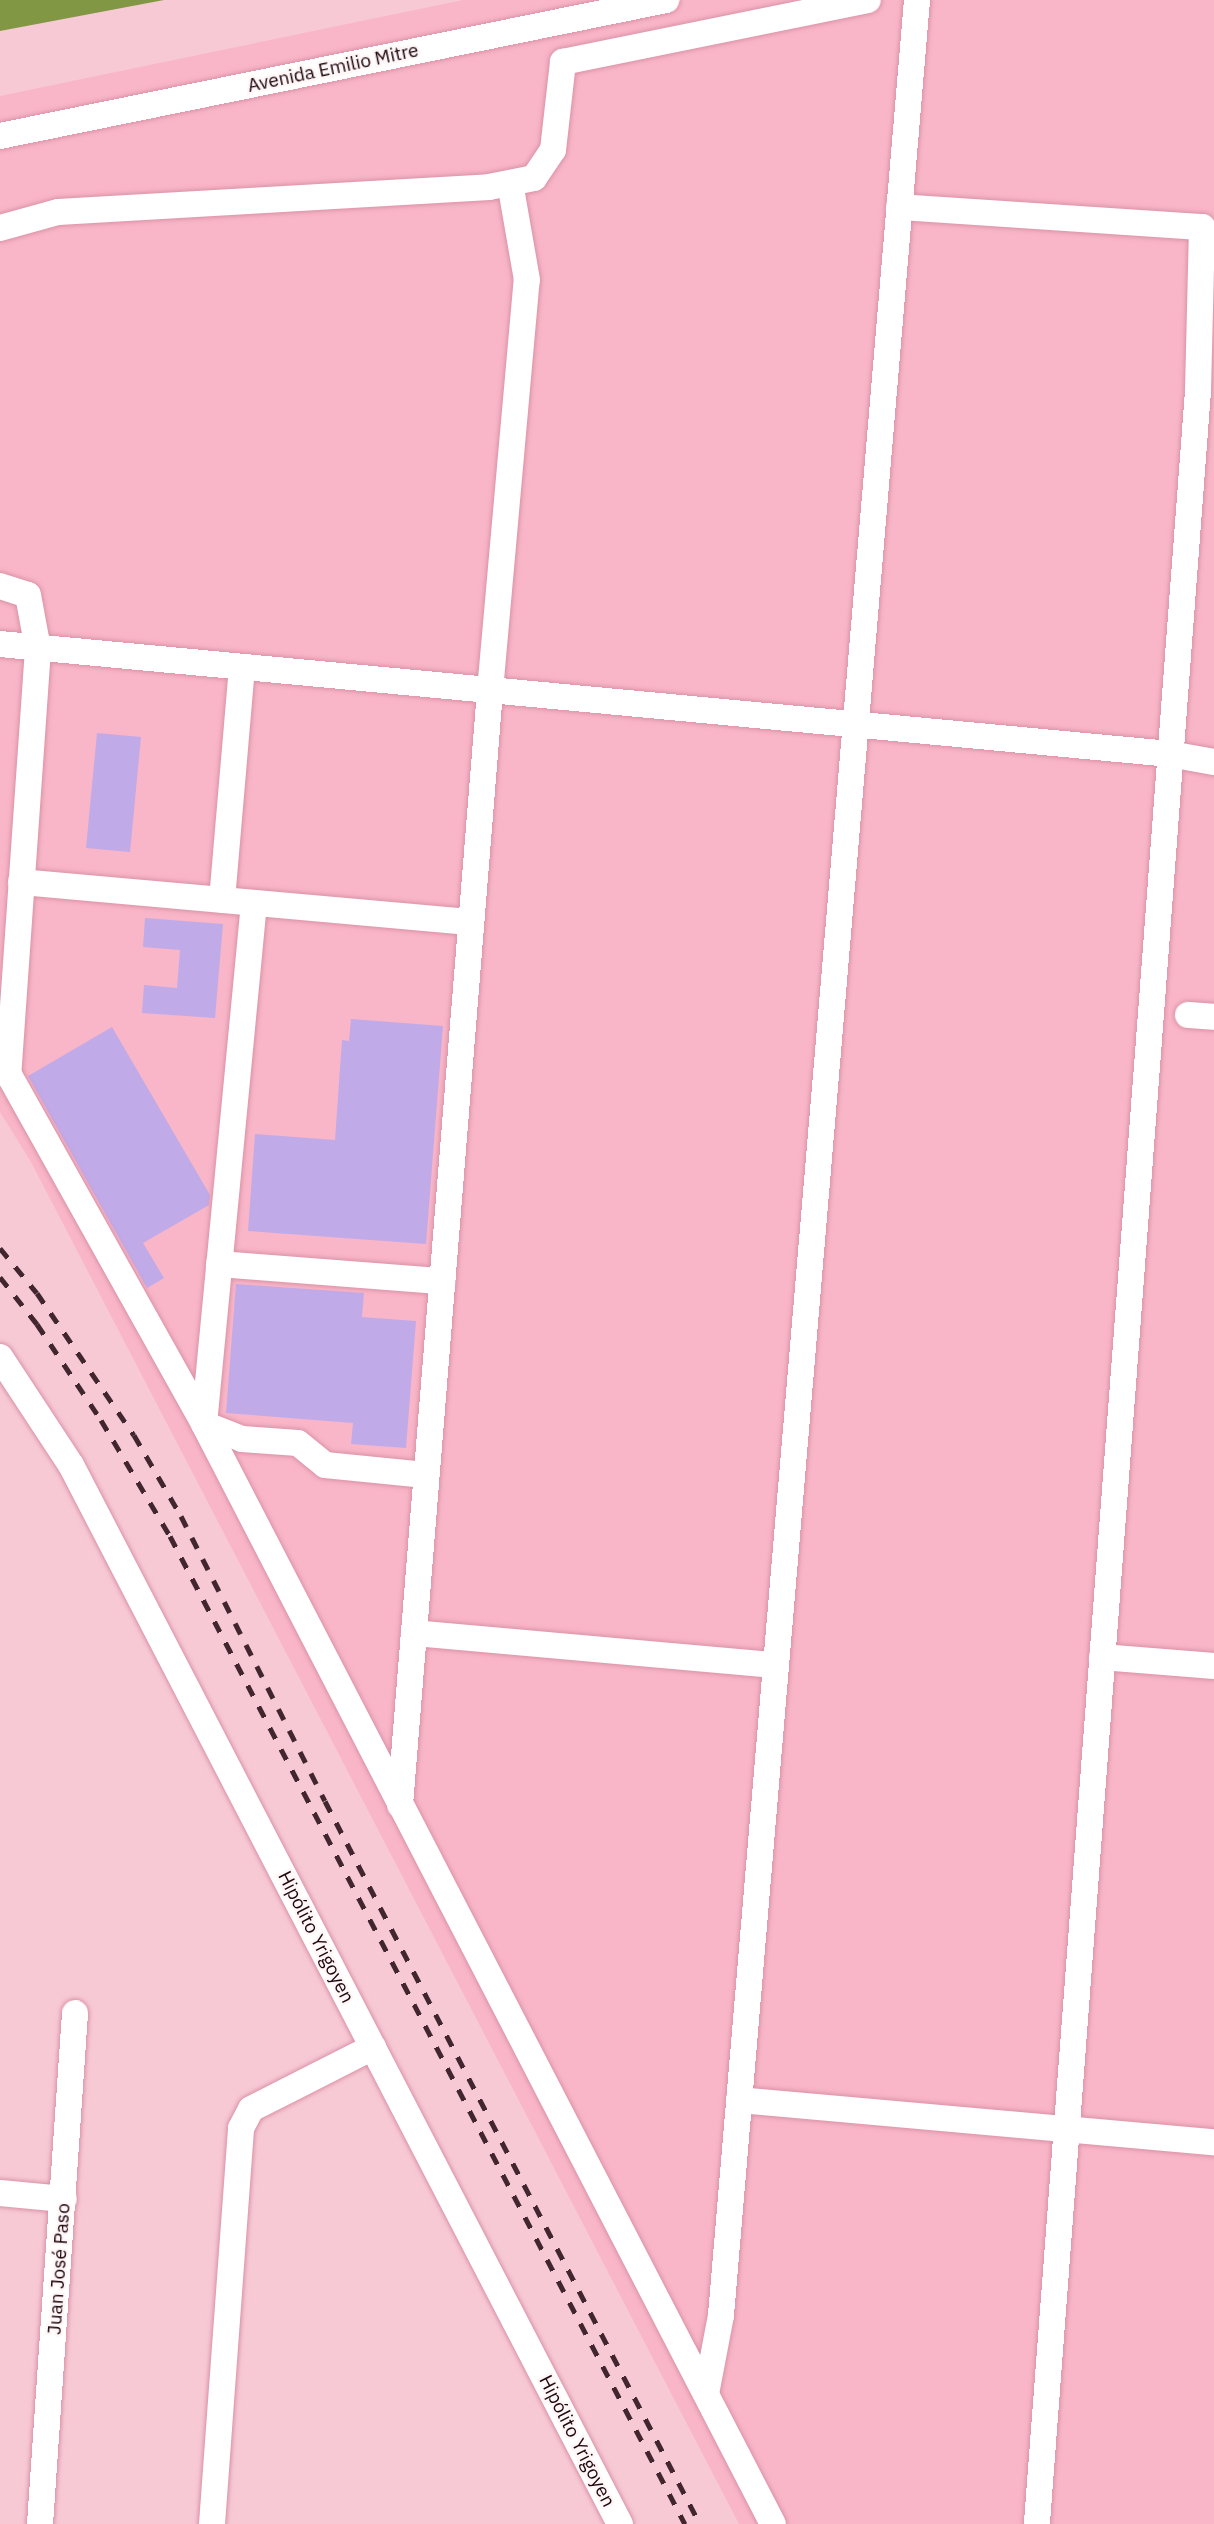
<!DOCTYPE html>
<meta charset="utf-8">
<style>
body{margin:0}
#map{position:relative;width:1214px;height:2524px;overflow:hidden;background:#f7c9d5;font-family:"IBM Plex Sans",sans-serif}
div>[style]{position:absolute}
.built>*{inset:0;background:#f9b6c8}
.water>*{inset:0;background:#829744}
.building>*{inset:0;background:#c1aae8}
.roads{filter:drop-shadow(0 0 2px #da92a6) drop-shadow(0 0 2px #da92a6)}
.minor>*{height:26px;margin:-13px;padding:0 13px;transform-origin:13px;border-radius:13px;background:#fff}
.rail>*{height:5px;margin-top:-2.5px;transform-origin:0;background:repeating-linear-gradient(90deg,#42262f 0 12px,transparent 0 24px)}
span{translate:-50% -50%;white-space:nowrap;text-align:center;line-height:1.15;-webkit-text-stroke:5px #fef6f7;paint-order:stroke}
.street-label{font-size:19px;color:#1e060e}
</style>
<div id="map">
<div class="built">
<i style="clip-path:polygon(463px 0,1214px 0,1214px 2524px,739px 2524px,31px 1162px,0 1112px,0 96px)"></i>
</div>
<div class="water">
<i style="clip-path:polygon(0 0,164px 0,0 31px)"></i>
</div>
<div class="building">
<i style="clip-path:polygon(97px 733px,141px 737px,130px 852px,86px 848px)"></i>
<i style="clip-path:polygon(145px 918px,223px 924px,215px 1018px,142px 1013px,144px 985px,177px 988px,180px 950px,143px 947px)"></i>
<i style="clip-path:polygon(351px 1019px,443px 1026px,426px 1244px,248px 1231px,255px 1134px,335px 1140px,342px 1040px,349px 1041px)"></i>
<i style="clip-path:polygon(112px 1027px,210px 1195px,209px 1205px,143px 1243px,164px 1278px,147px 1288px,28px 1076px)"></i>
<i style="clip-path:polygon(236px 1284px,364px 1293px,362px 1317px,416px 1321px,406px 1448px,351px 1444px,353px 1423px,226px 1413px)"></i>
</div>
<div class="roads">
<div class="minor">
<i style="left:0;top:136px;width:680px;rotate:-11.54deg"></i>
<i style="left:899px;top:207px;width:304px;rotate:3.8deg"></i>
<i style="left:1202px;top:227px;width:164px;rotate:91.4deg"></i>
<i style="left:1198px;top:391px;width:2139px;rotate:94.32deg"></i>
<i style="left:0;top:228px;width:60px;rotate:-15.4deg"></i>
<i style="left:58px;top:212px;width:432px;rotate:-3.3deg"></i>
<i style="left:489px;top:187px;width:46px;rotate:-11.3deg"></i>
<i style="left:534px;top:178px;width:34px;rotate:-56deg"></i>
<i style="left:553px;top:150px;width:89px;rotate:-83.5deg"></i>
<i style="left:563px;top:62px;width:311px;rotate:-11.5deg"></i>
<i style="left:0;top:586px;width:29px;rotate:18deg"></i>
<i style="left:28px;top:595px;width:55px;rotate:79.5deg"></i>
<i style="left:38px;top:649px;width:425px;rotate:94deg"></i>
<i style="left:8px;top:1073px;width:402px;rotate:60.8deg"></i>
<i style="left:204px;top:1424px;width:1238px;rotate:62.65deg"></i>
<i style="left:0;top:644px;width:1175px;rotate:5.37deg"></i>
<i style="left:1170px;top:754px;width:45px;rotate:10.3deg"></i>
<i style="left:21px;top:882px;width:451px;rotate:5.1deg"></i>
<i style="left:222px;top:900px;width:233px;rotate:-85.1deg"></i>
<i style="left:254px;top:903px;width:523px;rotate:95.48deg"></i>
<i style="left:204px;top:1424px;width:41px;rotate:21.5deg"></i>
<i style="left:242px;top:1439px;width:56px;rotate:4.1deg"></i>
<i style="left:298px;top:1443px;width:35px;rotate:39deg"></i>
<i style="left:325px;top:1465px;width:101px;rotate:5.7deg"></i>
<i style="left:1188px;top:1015px;width:26px;rotate:4deg"></i>
<i style="left:219px;top:1264px;width:224px;rotate:4.4deg"></i>
<i style="left:0;top:1357px;width:129px;rotate:56.7deg"></i>
<i style="left:71px;top:1465px;width:1193px;rotate:62.6deg"></i>
<i style="left:414px;top:1633px;width:363px;rotate:5.1deg"></i>
<i style="left:1102px;top:1657px;width:112px;rotate:4.6deg"></i>
<i style="left:400px;top:1805px;width:1118px;rotate:-85.38deg"></i>
<i style="left:490px;top:691px;width:413px;rotate:-84.9deg"></i>
<i style="left:527px;top:280px;width:98px;rotate:-99.9deg"></i>
<i style="left:739px;top:2100px;width:477px;rotate:5.1deg"></i>
<i style="left:0;top:2193px;width:64px;rotate:5.4deg"></i>
<i style="left:706px;top:2394px;width:80px;rotate:-79.2deg"></i>
<i style="left:721px;top:2315px;width:2323px;rotate:-85.16deg"></i>
<i style="left:40px;top:2524px;width:512px;rotate:-86.08deg"></i>
<i style="left:212px;top:2524px;width:397px;rotate:-85.8deg"></i>
<i style="left:241px;top:2128px;width:21px;rotate:-62deg"></i>
<i style="left:251px;top:2109px;width:137px;rotate:-26.9deg"></i>
</div>
</div>
<div class="rail">
<i style="left:0;top:1248px;width:58px;rotate:50.6deg"></i>
<i style="left:37px;top:1293px;width:172px;rotate:55.7deg"></i>
<i style="left:134px;top:1435px;width:94px;rotate:59.9deg"></i>
<i style="left:181px;top:1516px;width:319px;rotate:63.2deg"></i>
<i style="left:325px;top:1801px;width:814px;rotate:62.59deg"></i>
<i style="left:0;top:1277px;width:60px;rotate:51.8deg"></i>
<i style="left:37px;top:1324px;width:115px;rotate:56.3deg"></i>
<i style="left:101px;top:1420px;width:135px;rotate:59.3deg"></i>
<i style="left:170px;top:1536px;width:1114px;rotate:62.47deg"></i>
</div>
<div class="street-label">
<span style="left:333px;top:68px;rotate:-12deg">Avenida Emilio Mitre</span>
<span style="left:316px;top:1937px;rotate:63deg">Hipólito Yrigoyen</span>
<span style="left:59px;top:2269px;rotate:-86deg">Juan José Paso</span>
<span style="left:577px;top:2441px;rotate:63deg">Hipólito Yrigoyen</span>
</div>
</div>
